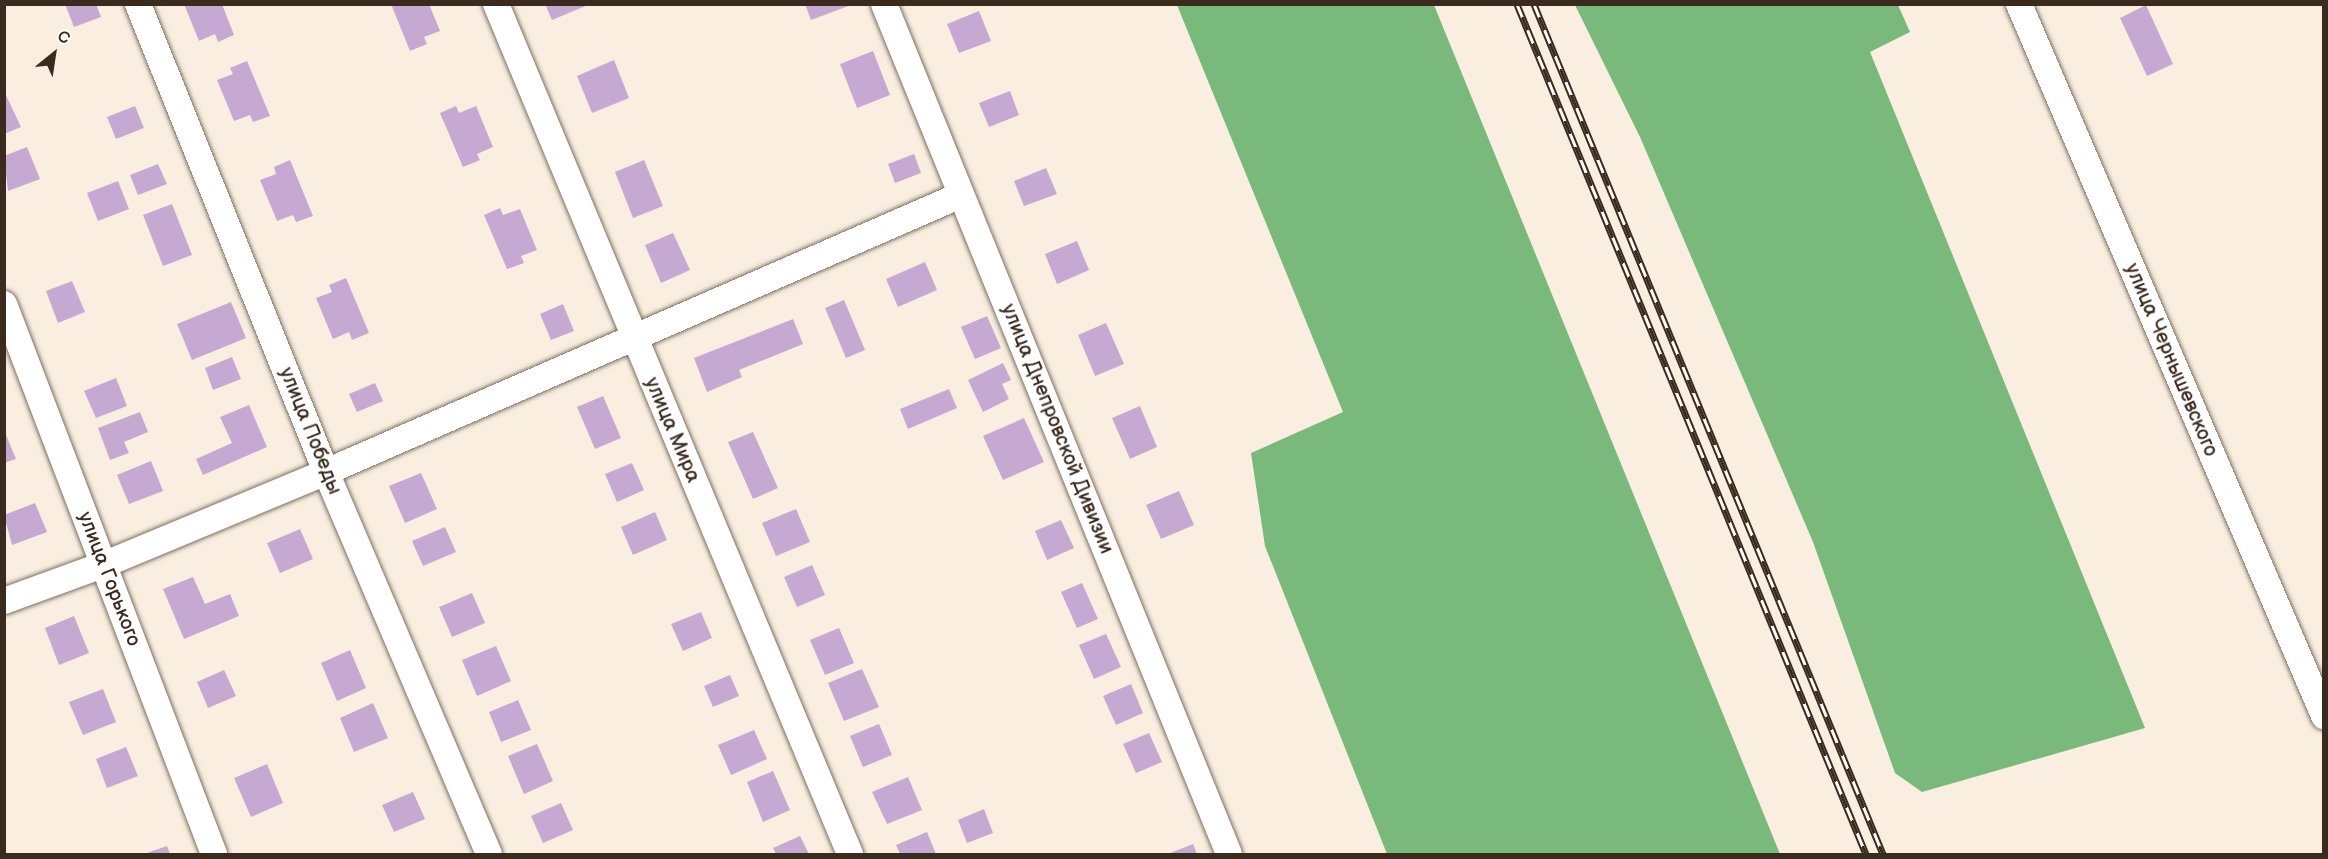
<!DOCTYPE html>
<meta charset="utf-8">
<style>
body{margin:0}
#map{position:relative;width:2328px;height:859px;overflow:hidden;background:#f9eedf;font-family:"Balsamiq Sans",sans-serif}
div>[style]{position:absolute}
.forest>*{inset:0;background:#79ba7c}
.building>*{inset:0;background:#c6a9d3}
.roads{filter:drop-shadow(0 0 2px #7e6f62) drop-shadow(0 0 2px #7e6f62)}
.minor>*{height:26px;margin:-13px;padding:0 13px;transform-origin:13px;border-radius:13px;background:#fff}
.rail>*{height:7px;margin-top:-3.5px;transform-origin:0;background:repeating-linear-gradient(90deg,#fff 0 14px,#3b2a1e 0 28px);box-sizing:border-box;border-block:2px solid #3b2a1e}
span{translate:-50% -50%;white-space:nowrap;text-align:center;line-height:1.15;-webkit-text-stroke:4.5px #fff;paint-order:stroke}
.street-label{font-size:20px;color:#3b2a1e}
.frame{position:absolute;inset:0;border:6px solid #3b2a1e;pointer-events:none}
.north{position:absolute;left:24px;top:24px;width:60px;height:60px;-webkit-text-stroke:4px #fff;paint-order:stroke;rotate:30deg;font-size:16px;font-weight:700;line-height:24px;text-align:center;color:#3b2a1e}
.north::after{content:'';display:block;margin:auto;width:21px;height:27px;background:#3b2a1e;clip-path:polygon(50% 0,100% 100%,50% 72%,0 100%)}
</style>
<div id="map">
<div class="forest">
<i style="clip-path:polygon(1177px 5px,1434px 5px,1780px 854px,1387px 854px,1265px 546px,1251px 453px,1343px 412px)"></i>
<i style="clip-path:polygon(1575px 5px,1898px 5px,1910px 32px,1870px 52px,2145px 728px,1922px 792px,1895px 773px,1813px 542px,1640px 137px)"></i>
</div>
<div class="building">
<i style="clip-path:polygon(65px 4px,96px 4px,101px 17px,74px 27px)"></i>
<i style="clip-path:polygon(184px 4px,222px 4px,234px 35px,218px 42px,215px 34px,199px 41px)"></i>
<i style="clip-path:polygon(391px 4px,429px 4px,440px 31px,424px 37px,427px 44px,410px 51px)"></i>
<i style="clip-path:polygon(545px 4px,588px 4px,588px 5px,552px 20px)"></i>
<i style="clip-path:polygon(805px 4px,851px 4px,851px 5px,811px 20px)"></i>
<i style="clip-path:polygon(2146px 5px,2173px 64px,2147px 76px,2120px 18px)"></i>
<i style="clip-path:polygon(979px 11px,991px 41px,959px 53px,947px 24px)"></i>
<i style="clip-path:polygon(873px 51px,890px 95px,857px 108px,840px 64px)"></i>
<i style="clip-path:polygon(614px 60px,629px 98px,592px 113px,577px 76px)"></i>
<i style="clip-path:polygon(247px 61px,270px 116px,253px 122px,250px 115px,234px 121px,217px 80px,233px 74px,230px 68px)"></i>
<i style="clip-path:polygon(4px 91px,21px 127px,4px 134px)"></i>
<i style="clip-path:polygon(1010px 91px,1019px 115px,989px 127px,979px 103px)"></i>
<i style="clip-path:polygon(135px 106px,144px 128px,116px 139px,107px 117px)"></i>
<i style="clip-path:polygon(456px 106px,459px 113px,476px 106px,493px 147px,477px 154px,480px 160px,463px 167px,440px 113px)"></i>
<i style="clip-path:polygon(27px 147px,40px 179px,8px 191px,4px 156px)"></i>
<i style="clip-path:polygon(914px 154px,921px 173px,895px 183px,888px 164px)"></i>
<i style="clip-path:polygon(290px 160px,313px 216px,296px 222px,293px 215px,277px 221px,260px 180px,276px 174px,274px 167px)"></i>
<i style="clip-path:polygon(644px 160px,663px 206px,633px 218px,615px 172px)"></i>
<i style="clip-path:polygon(158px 164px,167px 184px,138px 195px,130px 175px)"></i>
<i style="clip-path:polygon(1046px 168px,1057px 194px,1024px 206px,1014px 181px)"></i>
<i style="clip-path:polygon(118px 181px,129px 209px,98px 221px,87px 193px)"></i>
<i style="clip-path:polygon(172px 204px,192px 255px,163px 266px,143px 215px)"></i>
<i style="clip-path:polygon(500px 208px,503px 215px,520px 209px,537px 250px,521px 256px,524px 263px,507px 269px,484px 215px)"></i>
<i style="clip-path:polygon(673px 233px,690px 270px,661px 283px,645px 245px)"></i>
<i style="clip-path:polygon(1077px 241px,1089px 270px,1057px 284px,1045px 254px)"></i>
<i style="clip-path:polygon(925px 262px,937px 290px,898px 307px,886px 279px)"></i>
<i style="clip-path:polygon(346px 278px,369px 333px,352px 340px,349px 332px,333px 339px,316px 298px,332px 292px,329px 285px)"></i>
<i style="clip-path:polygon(72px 281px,85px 312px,58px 323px,46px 291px)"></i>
<i style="clip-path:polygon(844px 300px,865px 350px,846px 358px,825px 308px)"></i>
<i style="clip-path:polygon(231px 302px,246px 338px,192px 360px,177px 324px)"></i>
<i style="clip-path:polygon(563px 304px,574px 331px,551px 340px,540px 314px)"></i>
<i style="clip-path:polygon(987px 316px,1001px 348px,975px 359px,961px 327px)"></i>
<i style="clip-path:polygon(793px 319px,803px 344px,739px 370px,742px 377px,707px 392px,694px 358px)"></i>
<i style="clip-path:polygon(1106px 323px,1124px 364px,1095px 376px,1078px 335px)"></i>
<i style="clip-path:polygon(232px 357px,241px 379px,213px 390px,205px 368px)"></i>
<i style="clip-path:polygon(1003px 363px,1011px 380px,1002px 384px,1009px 399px,983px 412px,968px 380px)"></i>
<i style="clip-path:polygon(116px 378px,127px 406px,96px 418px,84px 391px)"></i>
<i style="clip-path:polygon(375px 383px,383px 401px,357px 412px,349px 394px)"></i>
<i style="clip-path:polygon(949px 389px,957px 408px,908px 429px,900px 409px)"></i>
<i style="clip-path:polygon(603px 396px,621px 438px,595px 449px,577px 407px)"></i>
<i style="clip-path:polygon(249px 405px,267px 447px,203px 475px,196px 459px,232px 443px,220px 417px)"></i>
<i style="clip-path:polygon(1140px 406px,1157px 447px,1130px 459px,1112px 418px)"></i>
<i style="clip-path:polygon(140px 412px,148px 432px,124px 442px,129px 453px,110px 460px,98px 428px)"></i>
<i style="clip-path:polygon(1024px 418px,1044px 462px,1003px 480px,983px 436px)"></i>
<i style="clip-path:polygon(4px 430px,16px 459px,4px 463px)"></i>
<i style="clip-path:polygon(753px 432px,778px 488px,753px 499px,728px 442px)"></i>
<i style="clip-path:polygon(151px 461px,163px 491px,129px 504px,117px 475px)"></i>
<i style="clip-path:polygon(632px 463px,644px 490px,617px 502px,605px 474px)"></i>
<i style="clip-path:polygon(421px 473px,437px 509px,405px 523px,389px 486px)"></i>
<i style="clip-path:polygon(1179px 491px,1194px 525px,1161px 539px,1146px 505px)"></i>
<i style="clip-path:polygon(35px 503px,47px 532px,12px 545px,4px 515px)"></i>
<i style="clip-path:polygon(796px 509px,810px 542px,776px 556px,762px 523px)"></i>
<i style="clip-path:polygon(655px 512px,667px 540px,633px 555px,621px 527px)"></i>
<i style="clip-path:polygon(1061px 520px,1074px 548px,1047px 560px,1035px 531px)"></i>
<i style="clip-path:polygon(445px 527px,456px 552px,423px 566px,412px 541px)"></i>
<i style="clip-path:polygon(300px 529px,313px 559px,280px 573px,267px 543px)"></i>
<i style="clip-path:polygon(812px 565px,825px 595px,797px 607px,784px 577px)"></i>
<i style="clip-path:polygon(193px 577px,205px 604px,230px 594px,239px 616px,184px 639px,163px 589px)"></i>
<i style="clip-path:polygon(1082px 583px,1098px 619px,1077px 628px,1061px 592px)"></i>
<i style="clip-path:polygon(472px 593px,485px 623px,452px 637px,439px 607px)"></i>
<i style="clip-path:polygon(701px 612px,712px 638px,683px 651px,671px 624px)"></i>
<i style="clip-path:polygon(74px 616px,89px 653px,59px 665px,45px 628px)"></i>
<i style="clip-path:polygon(839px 628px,854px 663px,825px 675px,810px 640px)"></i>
<i style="clip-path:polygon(1106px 634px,1121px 667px,1094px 679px,1079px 645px)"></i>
<i style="clip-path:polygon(496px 646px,511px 681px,477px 696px,462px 660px)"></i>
<i style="clip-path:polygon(350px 650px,366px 688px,337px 701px,321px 663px)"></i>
<i style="clip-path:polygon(862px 669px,879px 707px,844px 721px,828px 683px)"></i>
<i style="clip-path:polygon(224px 670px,236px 696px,208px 708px,197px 682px)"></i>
<i style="clip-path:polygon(730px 675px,739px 696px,713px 707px,704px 686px)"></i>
<i style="clip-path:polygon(1131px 684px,1143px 713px,1116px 725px,1103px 696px)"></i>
<i style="clip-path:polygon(103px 689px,116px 722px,83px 735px,69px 702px)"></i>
<i style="clip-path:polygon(518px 700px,531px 730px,501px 742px,489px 712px)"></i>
<i style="clip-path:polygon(373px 703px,388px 738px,354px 752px,340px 718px)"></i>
<i style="clip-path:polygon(879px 724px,892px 755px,863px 767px,850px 736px)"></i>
<i style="clip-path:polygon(754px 730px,767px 759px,731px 775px,718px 745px)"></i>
<i style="clip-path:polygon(1149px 733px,1162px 762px,1136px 773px,1123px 744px)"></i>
<i style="clip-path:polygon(537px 744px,553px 781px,524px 794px,508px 756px)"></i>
<i style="clip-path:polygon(126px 747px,138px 776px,107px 788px,96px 759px)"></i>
<i style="clip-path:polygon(267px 764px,283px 803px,251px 817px,234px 778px)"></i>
<i style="clip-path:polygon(773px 771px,790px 810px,763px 822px,747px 782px)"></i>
<i style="clip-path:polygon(908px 777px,922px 810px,887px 824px,872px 792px)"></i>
<i style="clip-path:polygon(413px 792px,425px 819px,394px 832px,382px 805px)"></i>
<i style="clip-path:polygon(561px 803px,573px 830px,543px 843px,531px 816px)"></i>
<i style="clip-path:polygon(984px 809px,993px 833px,967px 843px,958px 820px)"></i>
<i style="clip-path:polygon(927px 832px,936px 854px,900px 854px,896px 845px)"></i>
<i style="clip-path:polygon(800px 836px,809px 854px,776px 854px,773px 848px)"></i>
<i style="clip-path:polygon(1193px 844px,1197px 854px,1168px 854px)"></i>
<i style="clip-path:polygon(167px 846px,170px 854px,144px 854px)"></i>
</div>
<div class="roads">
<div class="minor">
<i style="left:138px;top:4px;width:504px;rotate:68.11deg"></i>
<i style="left:326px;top:472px;width:415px;rotate:66.9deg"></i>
<i style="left:496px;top:4px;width:921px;rotate:67.39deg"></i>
<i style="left:884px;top:4px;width:917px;rotate:67.91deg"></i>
<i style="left:2019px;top:4px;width:775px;rotate:66.81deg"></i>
<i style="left:4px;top:304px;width:589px;rotate:69.1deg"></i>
<i style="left:4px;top:601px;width:105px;rotate:-20deg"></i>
<i style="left:103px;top:565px;width:242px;rotate:-22.6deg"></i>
<i style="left:326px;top:472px;width:693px;rotate:-23.57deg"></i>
</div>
</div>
<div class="rail">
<i style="left:1517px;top:4px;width:919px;rotate:67.68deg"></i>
<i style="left:1534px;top:4px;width:919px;rotate:67.68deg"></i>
</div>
<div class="street-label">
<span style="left:2171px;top:360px;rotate:67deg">улица Чернышевского</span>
<span style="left:1057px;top:429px;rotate:68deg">улица Днепровской Дивизии</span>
<span style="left:672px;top:430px;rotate:67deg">улица Мира</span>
<span style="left:310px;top:431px;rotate:68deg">улица Победы</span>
<span style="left:109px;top:579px;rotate:69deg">улица Горького</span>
</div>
<div class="frame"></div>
<div class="north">С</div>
</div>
